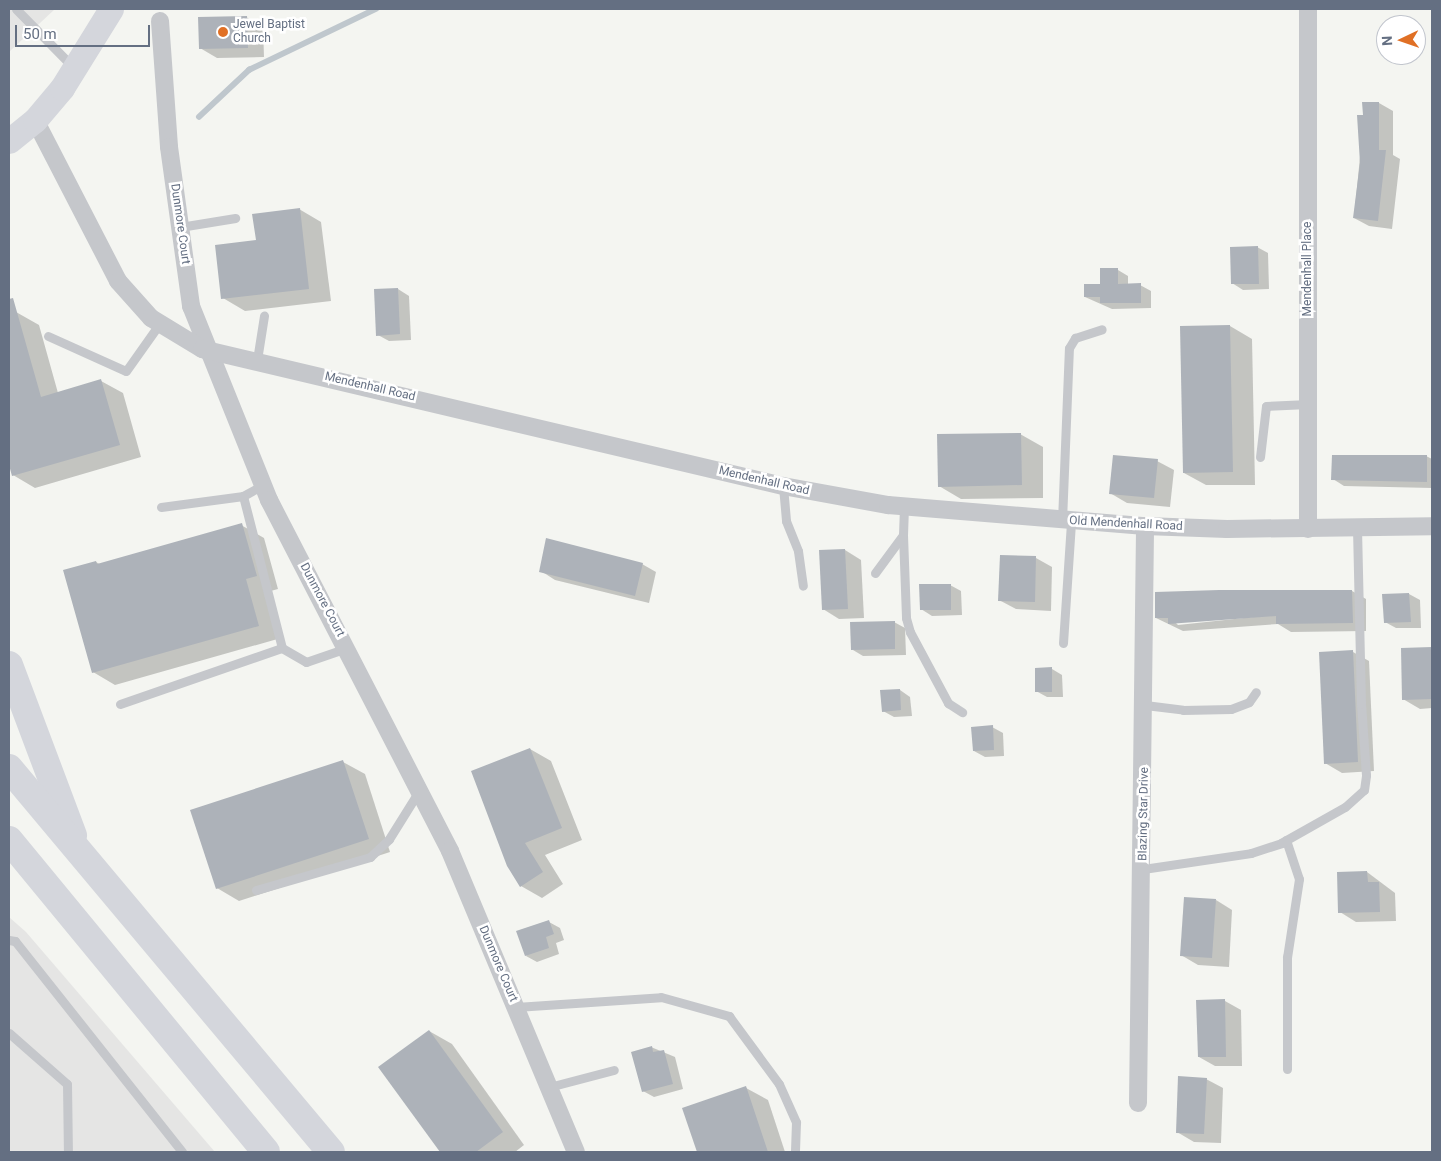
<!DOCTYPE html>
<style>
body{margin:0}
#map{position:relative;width:1441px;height:1161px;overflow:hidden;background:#f4f5f1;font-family:Roboto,sans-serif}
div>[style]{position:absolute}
.built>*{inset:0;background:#e5e5e4}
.shadow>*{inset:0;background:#0003}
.stream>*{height:5.5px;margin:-2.75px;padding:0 2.75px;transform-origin:2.75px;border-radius:2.75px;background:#bfc7cd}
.building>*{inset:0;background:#adb2b9}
.lane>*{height:9px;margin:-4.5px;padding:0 4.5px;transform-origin:4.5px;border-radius:4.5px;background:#c5c7cb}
.street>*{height:18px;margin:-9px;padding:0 9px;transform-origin:9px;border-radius:9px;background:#c5c7cb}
.secondary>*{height:25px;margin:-12.5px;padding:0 12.5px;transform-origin:12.5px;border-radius:12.5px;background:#d4d6dc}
.highway>*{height:28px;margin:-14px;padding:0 14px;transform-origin:14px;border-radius:14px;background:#d4d6dc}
.dots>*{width:14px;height:14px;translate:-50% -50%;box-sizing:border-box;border:2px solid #fff;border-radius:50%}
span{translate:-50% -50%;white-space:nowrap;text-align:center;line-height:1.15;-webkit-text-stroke:5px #fff;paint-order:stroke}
.poi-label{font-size:12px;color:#646f82}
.left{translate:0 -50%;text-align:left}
.street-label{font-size:12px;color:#646f82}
.frame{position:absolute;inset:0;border:10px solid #646f82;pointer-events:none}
.north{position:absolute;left:1376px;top:15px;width:50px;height:50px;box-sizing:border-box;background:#fff;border:1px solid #c1c5cd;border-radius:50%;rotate:267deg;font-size:14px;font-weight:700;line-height:20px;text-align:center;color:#646f82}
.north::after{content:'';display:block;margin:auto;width:18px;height:22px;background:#e07025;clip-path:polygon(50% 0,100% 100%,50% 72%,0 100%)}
.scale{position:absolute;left:15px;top:25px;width:135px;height:22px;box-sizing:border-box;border:2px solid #646f82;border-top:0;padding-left:6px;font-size:15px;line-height:18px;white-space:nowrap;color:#646f82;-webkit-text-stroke:4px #fff;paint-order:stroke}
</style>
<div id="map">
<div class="built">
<i style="clip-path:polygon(9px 9px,55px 9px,9px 52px)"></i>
<i style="clip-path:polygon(9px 917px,26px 932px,215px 1152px,9px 1152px)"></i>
</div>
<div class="shadow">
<i style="clip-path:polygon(246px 17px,263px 27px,264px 57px,217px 58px,200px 48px)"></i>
<i style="clip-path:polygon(1379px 103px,1393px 111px,1393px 155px,1400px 159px,1392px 229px,1369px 226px,1354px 218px,1364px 116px)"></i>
<i style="clip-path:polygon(299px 209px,321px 222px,331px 301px,245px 311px,223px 298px,257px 241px)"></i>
<i style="clip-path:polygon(1257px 247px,1268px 253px,1269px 289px,1243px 290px,1232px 283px)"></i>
<i style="clip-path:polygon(1118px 270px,1128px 276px,1128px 285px,1140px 285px,1151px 291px,1151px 308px,1112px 309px,1085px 297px)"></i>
<i style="clip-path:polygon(398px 289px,409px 296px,411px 340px,389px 341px,378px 335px)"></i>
<i style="clip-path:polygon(16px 312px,39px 325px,58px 393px,101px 381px,123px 393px,141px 457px,35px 488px,13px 475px,9px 461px,9px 314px)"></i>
<i style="clip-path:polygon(1230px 326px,1252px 339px,1255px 485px,1206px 485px,1184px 473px,1182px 327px)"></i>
<i style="clip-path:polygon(1020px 434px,1043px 447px,1043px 498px,961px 499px,939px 486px)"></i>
<i style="clip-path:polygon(1426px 456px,1432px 459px,1432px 488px,1344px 486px,1333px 479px)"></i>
<i style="clip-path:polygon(1157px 461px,1174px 470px,1170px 507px,1127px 503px,1110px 493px)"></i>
<i style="clip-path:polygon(241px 525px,264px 538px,278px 589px,267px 592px,281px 638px,115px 685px,93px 672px,96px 562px,101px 565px)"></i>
<i style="clip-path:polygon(845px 550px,861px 560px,864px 618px,839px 619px,823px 609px)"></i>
<i style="clip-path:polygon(1036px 558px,1052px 567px,1051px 611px,1016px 609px,999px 600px)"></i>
<i style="clip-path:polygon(642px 564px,656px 572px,649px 603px,555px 580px,541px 571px)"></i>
<i style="clip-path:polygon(950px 585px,961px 591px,962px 615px,932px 616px,921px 609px)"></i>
<i style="clip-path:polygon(evenodd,1352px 591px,1366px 599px,1366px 631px,1291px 632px,1278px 624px,1183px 631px,1156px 618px,1352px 591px,1282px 614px,1178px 625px,1175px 622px,1282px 614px)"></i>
<i style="clip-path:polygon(1409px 594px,1420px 600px,1421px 628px,1396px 628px,1385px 622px)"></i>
<i style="clip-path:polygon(894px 622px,905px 628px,906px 655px,863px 656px,853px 650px)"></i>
<i style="clip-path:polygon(1432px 648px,1432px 708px,1420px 709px,1403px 699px,1402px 649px)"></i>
<i style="clip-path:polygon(1353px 652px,1369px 661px,1374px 771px,1342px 773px,1325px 763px)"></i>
<i style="clip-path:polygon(1052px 669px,1062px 675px,1063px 697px,1047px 697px,1036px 691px)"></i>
<i style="clip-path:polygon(900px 690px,910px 697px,912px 716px,894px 717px,883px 711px)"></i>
<i style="clip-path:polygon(992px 727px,1003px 733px,1004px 756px,985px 757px,974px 751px)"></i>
<i style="clip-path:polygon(530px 749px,551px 761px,582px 840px,545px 855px,563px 884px,542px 898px,521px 886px)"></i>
<i style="clip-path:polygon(343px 762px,365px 774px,390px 852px,239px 901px,217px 888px)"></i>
<i style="clip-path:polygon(1367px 872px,1395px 893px,1396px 921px,1356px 922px,1340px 912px)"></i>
<i style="clip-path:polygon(1216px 900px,1232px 910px,1229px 967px,1198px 965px,1181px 955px)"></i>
<i style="clip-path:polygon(549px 922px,560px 928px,564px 940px,556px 943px,559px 954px,537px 962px,526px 956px)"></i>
<i style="clip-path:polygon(1225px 1001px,1241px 1010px,1242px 1066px,1215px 1066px,1199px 1057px)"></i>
<i style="clip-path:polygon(429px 1031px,452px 1044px,524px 1145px,515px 1152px,441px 1152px,380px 1067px)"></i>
<i style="clip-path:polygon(651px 1047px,675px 1057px,683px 1089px,654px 1097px,643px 1091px)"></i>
<i style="clip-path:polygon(1206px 1079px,1223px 1088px,1221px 1143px,1194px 1142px,1177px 1132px)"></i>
<i style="clip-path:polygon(746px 1088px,768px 1100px,785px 1152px,699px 1152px,684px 1108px)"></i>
</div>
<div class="stream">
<i style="left:199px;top:117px;width:69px;rotate:-43.2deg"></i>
<i style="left:249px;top:70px;width:141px;rotate:-25.7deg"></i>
</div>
<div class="building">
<i style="clip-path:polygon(247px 16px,248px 48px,199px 49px,198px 17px)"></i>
<i style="clip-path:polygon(1362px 102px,1379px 102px,1379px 150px,1386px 150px,1378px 221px,1353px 218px,1360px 163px,1357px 115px,1363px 115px)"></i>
<i style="clip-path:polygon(300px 208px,309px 289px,221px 299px,215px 245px,256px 240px,252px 214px)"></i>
<i style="clip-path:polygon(1258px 246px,1259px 284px,1231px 284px,1230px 247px)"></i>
<i style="clip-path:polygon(1100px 268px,1118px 268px,1118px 284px,1141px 283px,1141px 303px,1100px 303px,1100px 297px,1084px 297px,1084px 284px,1100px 284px)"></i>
<i style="clip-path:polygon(398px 288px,400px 334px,376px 336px,374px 289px)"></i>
<i style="clip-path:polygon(13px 298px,41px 397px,101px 379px,120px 445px,12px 476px,9px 465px,9px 299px)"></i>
<i style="clip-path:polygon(1230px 325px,1233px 472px,1183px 473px,1180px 326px)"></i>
<i style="clip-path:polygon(1021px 433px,1022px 485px,938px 487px,937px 434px)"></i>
<i style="clip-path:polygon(1113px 455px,1158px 459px,1154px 498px,1109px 494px)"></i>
<i style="clip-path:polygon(1332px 455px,1427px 455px,1427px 482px,1331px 480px)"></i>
<i style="clip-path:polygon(242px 523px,257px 576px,246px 579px,259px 626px,92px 673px,63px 570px,96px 561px,97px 564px)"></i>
<i style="clip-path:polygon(546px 538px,643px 563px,635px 596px,539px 572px)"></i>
<i style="clip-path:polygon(845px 549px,848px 609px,822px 610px,819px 550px)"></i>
<i style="clip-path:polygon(1000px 555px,1036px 556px,1035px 602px,998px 601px)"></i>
<i style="clip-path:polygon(919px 584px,951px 584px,951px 610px,920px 610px)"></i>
<i style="clip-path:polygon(1219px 590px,1352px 590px,1353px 623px,1276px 624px,1276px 616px,1168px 624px,1168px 618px,1155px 618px,1155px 592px)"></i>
<i style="clip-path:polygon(1409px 593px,1411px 622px,1384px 623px,1382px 594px)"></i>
<i style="clip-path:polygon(895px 621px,895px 649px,851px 650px,850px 622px)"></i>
<i style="clip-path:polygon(1432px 647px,1432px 699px,1402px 700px,1401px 648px)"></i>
<i style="clip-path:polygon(1353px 650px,1358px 762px,1324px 764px,1319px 652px)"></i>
<i style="clip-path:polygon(1052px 667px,1052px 692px,1035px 692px,1035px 668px)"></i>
<i style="clip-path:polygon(900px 689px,901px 710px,882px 712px,880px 690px)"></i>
<i style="clip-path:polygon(993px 725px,994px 750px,973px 751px,971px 727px)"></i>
<i style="clip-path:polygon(530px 748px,562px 828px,525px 843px,543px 872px,520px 887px,507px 866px,471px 771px)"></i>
<i style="clip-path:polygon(343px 760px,369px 839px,216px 889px,190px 810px)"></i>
<i style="clip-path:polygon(1367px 871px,1368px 882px,1379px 882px,1380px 912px,1338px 913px,1337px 872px)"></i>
<i style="clip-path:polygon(1184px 897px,1216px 899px,1212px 958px,1180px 956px)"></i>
<i style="clip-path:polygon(549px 920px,554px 934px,546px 937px,549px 948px,525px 956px,516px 931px)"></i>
<i style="clip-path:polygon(1225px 999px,1226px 1057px,1198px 1057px,1196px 1000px)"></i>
<i style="clip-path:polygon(429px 1030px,503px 1132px,476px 1152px,440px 1152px,378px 1067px)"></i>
<i style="clip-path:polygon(652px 1046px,653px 1052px,664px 1050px,673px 1084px,642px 1092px,631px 1052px)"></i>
<i style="clip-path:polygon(1178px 1076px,1207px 1078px,1204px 1134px,1176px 1133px)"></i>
<i style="clip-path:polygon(746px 1086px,768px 1152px,697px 1152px,682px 1108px)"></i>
</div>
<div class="lane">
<i style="left:16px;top:9px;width:81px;rotate:45.5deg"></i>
<i style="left:180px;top:227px;width:56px;rotate:-9.3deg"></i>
<i style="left:48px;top:336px;width:85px;rotate:24.2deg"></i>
<i style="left:126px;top:371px;width:59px;rotate:-54.7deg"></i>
<i style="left:257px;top:360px;width:45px;rotate:-81deg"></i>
<i style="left:1260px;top:457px;width:51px;rotate:-83.3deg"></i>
<i style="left:1266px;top:406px;width:42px;rotate:-2.7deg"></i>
<i style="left:783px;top:486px;width:35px;rotate:85deg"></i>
<i style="left:786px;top:521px;width:32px;rotate:68deg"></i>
<i style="left:798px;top:551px;width:35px;rotate:82deg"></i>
<i style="left:243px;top:496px;width:157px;rotate:75.6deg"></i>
<i style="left:161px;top:507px;width:83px;rotate:-7.6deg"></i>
<i style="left:243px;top:496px;width:23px;rotate:-29deg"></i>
<i style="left:1062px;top:521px;width:173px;rotate:-87.7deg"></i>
<i style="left:1069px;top:348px;width:12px;rotate:-59deg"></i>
<i style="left:1075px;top:338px;width:28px;rotate:-18deg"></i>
<i style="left:903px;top:535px;width:83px;rotate:87.9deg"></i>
<i style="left:906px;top:618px;width:15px;rotate:74deg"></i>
<i style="left:910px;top:632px;width:81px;rotate:61.8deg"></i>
<i style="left:948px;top:703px;width:17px;rotate:33deg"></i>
<i style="left:875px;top:573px;width:47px;rotate:-53.6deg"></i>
<i style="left:903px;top:535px;width:29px;rotate:-88deg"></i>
<i style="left:1063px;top:643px;width:122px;rotate:-86.2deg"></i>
<i style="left:120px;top:704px;width:171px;rotate:-19.1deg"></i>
<i style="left:282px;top:648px;width:28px;rotate:30deg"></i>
<i style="left:306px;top:662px;width:43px;rotate:-18.9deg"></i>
<i style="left:1145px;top:705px;width:38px;rotate:7deg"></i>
<i style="left:1183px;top:710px;width:48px;rotate:-1.2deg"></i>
<i style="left:1231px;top:709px;width:19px;rotate:-21deg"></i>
<i style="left:1249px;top:702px;width:12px;rotate:-55deg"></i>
<i style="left:1286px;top:840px;width:41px;rotate:71.6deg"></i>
<i style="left:1299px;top:879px;width:79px;rotate:98.7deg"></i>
<i style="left:1287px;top:957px;width:112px;rotate:90deg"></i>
<i style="left:1143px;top:869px;width:109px;rotate:-8.4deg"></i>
<i style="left:1251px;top:853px;width:32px;rotate:-18deg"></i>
<i style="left:1281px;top:843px;width:73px;rotate:-29.4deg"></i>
<i style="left:1345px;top:807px;width:25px;rotate:-42deg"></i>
<i style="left:1364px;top:790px;width:15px;rotate:-82deg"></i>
<i style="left:1366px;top:775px;width:71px;rotate:-94deg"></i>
<i style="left:1361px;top:704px;width:176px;rotate:-91.3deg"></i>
<i style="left:256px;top:890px;width:119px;rotate:-16.1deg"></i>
<i style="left:370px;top:857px;width:26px;rotate:-43deg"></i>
<i style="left:389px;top:839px;width:57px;rotate:-58deg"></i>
<i style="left:9px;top:940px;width:6px;rotate:9deg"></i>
<i style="left:15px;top:941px;width:269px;rotate:51.6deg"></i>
<i style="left:516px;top:1007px;width:145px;rotate:-3.9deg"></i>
<i style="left:661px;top:997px;width:71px;rotate:15.6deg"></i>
<i style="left:729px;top:1016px;width:84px;rotate:53.7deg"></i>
<i style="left:779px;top:1084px;width:42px;rotate:65.9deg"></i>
<i style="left:796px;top:1122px;width:30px;rotate:92deg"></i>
<i style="left:9px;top:1033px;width:77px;rotate:41.3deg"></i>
<i style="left:67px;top:1084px;width:68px;rotate:89.2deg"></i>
<i style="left:549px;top:1087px;width:67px;rotate:-14.7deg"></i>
</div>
<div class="street">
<i style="left:160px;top:21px;width:126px;rotate:85.9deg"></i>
<i style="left:169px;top:147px;width:161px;rotate:82.1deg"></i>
<i style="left:191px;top:306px;width:209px;rotate:68.1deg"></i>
<i style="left:269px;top:500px;width:395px;rotate:62.7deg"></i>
<i style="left:450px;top:851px;width:326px;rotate:67.3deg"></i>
<i style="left:35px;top:120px;width:181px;rotate:62.7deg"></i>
<i style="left:118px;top:281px;width:50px;rotate:48.3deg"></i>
<i style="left:151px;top:318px;width:60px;rotate:31.3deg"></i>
<i style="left:202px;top:349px;width:597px;rotate:13.27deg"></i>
<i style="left:783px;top:486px;width:107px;rotate:10.3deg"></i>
<i style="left:888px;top:505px;width:258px;rotate:4.7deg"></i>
<i style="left:1145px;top:526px;width:82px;rotate:2.1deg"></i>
<i style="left:1227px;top:529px;width:205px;rotate:-0.8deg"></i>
<i style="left:1308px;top:529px;width:520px;rotate:-90deg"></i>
<i style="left:1138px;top:1103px;width:577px;rotate:-89.3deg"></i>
</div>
<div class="secondary">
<i style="left:9px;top:141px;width:33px;rotate:-39deg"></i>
<i style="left:35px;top:120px;width:42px;rotate:-49.8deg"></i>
<i style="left:62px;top:88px;width:93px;rotate:-58.2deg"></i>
</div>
<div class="highway">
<i style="left:9px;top:665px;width:182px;rotate:69.4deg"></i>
<i style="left:9px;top:768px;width:501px;rotate:50.02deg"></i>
<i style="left:9px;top:840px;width:404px;rotate:50.5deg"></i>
</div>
<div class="dots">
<i style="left:223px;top:32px;background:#e07025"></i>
</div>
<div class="poi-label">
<span class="left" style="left:233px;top:32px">Jewel Baptist<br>Church</span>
</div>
<div class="street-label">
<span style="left:180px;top:224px;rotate:82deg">Dunmore Court</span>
<span style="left:1308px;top:269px;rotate:-90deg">Mendenhall Place</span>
<span style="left:370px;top:387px;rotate:13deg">Mendenhall Road</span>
<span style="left:764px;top:481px;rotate:13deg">Mendenhall Road</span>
<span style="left:1126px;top:524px;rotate:3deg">Old Mendenhall Road</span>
<span style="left:322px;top:600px;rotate:62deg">Dunmore Court</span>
<span style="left:1144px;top:814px;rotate:-89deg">Blazing Star Drive</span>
<span style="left:498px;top:964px;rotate:67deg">Dunmore Court</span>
</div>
<div class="frame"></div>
<div class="north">N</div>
<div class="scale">50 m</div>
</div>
